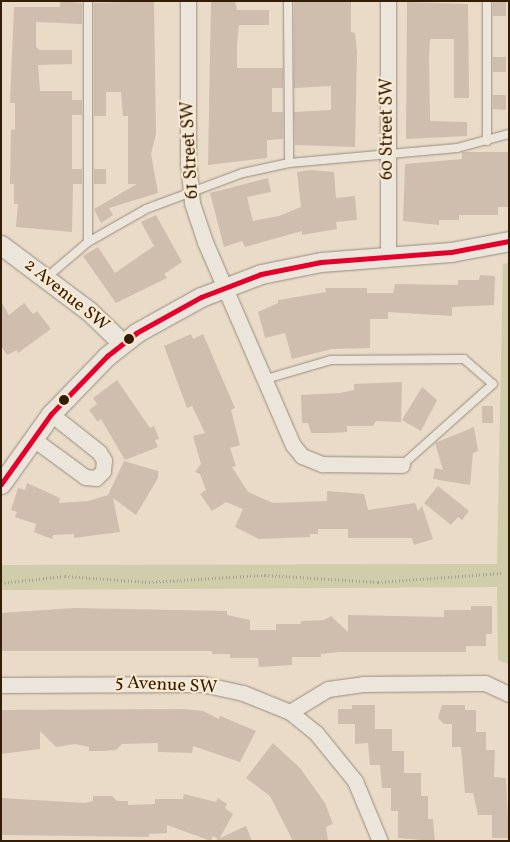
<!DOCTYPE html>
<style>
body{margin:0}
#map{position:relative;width:510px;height:842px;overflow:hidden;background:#e9dbc7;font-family:Vollkorn,serif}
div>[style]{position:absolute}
.green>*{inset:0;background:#cfcdaa}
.building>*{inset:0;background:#cfbdae}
.path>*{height:2.5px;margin-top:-1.25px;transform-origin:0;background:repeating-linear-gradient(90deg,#a8a097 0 1px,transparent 0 3.5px)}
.roads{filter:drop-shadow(0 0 1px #978c7e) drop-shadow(0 0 1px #978c7e)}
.service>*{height:8px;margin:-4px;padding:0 4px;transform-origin:4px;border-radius:4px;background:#ece5db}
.minor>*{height:15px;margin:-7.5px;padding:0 7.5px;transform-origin:7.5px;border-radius:7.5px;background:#ece5db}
.tertiary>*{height:19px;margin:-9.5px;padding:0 9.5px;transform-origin:9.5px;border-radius:9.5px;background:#ece5db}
.bus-1>*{height:5px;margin:-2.5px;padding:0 2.5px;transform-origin:2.5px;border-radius:2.5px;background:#e4002b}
.dots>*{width:14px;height:14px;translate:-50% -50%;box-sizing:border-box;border:2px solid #faead1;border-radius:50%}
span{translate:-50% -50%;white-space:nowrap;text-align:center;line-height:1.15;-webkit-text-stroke:4px #faead1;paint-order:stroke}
.street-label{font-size:18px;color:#341d06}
.frame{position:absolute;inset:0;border:2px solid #341d06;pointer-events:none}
</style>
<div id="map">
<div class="green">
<i style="clip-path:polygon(509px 263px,509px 664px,498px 660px,497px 587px,1px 590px,1px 565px,497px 564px,503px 264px)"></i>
</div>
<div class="building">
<i style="clip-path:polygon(60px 1px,82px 3px,82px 24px,36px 22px,36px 47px,40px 50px,72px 50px,72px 64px,38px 65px,40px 91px,72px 91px,72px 100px,82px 100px,82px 115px,72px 115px,72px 169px,82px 169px,82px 184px,73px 184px,72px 232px,16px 227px,18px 204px,14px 204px,14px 184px,10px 184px,11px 130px,15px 129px,15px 103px,10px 103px,14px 7px,60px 7px)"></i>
<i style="clip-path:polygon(154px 1px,156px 134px,151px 154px,158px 193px,109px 208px,113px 215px,101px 223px,94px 209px,137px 184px,128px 184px,128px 116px,123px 116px,121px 92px,106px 92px,106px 116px,94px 116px,94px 3px)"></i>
<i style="clip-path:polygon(211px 1px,235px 1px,237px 10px,269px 10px,269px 25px,239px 25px,237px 44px,237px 68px,283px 68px,283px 88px,272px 88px,272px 112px,283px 112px,283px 139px,267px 140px,267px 158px,208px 165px)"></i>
<i style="clip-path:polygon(294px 1px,351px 1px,351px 32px,355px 33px,357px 52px,355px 147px,295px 145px,294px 112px,331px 110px,331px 86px,294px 88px)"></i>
<i style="clip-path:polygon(493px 1px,506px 1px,506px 16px,493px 16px)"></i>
<i style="clip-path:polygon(407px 2px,468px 4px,469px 98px,454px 98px,454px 39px,430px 39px,429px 58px,430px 121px,467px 122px,467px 136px,406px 139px)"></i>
<i style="clip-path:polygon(493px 57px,506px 57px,506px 72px,493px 72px)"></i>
<i style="clip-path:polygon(493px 95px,506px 95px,506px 110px,493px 109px)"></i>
<i style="clip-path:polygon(462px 152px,509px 152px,509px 207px,498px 207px,498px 215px,459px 215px,459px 220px,439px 220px,439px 225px,403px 221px,405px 164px,462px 159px)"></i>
<i style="clip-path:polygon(94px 169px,106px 169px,106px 184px,94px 184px)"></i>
<i style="clip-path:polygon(311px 170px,334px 172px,336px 198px,355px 196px,357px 220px,336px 222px,337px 229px,302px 235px,302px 231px,245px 247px,242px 241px,224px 247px,210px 193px,268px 178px,271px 192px,247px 197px,253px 221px,279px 216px,301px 207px,297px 172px)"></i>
<i style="clip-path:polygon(156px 215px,182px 262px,164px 274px,167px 278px,116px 303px,83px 256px,98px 247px,115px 273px,154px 246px,141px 222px)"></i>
<i style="clip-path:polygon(480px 275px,495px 276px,494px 305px,452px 307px,452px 316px,388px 312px,388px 319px,370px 319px,370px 348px,332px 349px,292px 359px,285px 333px,265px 338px,258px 312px,278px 303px,278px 300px,326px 292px,325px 288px,367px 288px,367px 293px,393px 293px,395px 284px,458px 285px,458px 280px,479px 280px)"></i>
<i style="clip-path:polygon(1px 302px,9px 315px,24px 303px,33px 314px,37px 311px,51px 329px,18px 353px,17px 350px,7px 355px,1px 346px)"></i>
<i style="clip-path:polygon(191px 334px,193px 339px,203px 334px,235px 408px,231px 410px,240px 445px,230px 448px,236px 466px,232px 467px,248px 492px,273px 503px,327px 501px,327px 491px,364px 494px,368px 510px,415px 503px,418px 511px,422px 506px,433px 539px,414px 545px,412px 538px,348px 538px,348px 529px,318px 529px,318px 534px,310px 534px,310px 537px,259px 539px,235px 527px,243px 509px,226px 502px,212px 511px,200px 494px,206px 490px,200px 474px,195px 472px,201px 464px,193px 436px,205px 433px,192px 406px,187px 408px,164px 346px)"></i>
<i style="clip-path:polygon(117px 380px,150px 428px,154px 426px,159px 439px,155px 440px,158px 447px,125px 460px,101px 419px,98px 422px,89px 410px,97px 404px,93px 398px)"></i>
<i style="clip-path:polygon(402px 382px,401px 422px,376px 421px,373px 426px,347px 426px,347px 432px,332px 433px,311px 433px,308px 423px,302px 423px,301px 395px,340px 393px,354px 390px,354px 384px)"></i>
<i style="clip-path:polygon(422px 387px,437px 400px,421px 431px,402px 420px)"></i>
<i style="clip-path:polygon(482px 406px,493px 406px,493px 423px,482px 423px)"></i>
<i style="clip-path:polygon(474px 427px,478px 451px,473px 453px,470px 485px,433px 479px,435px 468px,443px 470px,435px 443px)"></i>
<i style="clip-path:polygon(124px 461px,158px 471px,158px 478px,136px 515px,113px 498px,120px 532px,74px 538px,74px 534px,53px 535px,52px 539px,34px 532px,36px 524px,15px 517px,17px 512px,11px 510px,18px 488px,25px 490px,27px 483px,60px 498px,59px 503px,88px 501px,108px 495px)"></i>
<i style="clip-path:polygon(438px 486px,469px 511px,462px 520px,458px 517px,451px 525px,424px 503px)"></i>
<i style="clip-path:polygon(471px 606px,492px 606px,492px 634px,486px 634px,486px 646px,466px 646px,466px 652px,340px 652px,321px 654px,321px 657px,292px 657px,292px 665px,259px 667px,258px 658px,230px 658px,230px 654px,212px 654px,212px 651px,1px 651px,1px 613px,74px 608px,227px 611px,227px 615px,250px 620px,250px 630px,276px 630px,276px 624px,301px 624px,301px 621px,324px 620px,331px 616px,348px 632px,348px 615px,444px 617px,444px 610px,471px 610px)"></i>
<i style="clip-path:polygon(352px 705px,375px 705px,375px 729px,392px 729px,392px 751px,404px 751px,404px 773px,421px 773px,421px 796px,428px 796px,428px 819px,433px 819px,435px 841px,398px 838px,398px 811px,391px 811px,391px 788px,382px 788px,380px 765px,370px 765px,368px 743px,355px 744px,355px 724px,338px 724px,338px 709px,352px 709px)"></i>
<i style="clip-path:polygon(442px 705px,465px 705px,465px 710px,476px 710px,476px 732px,486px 732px,486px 750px,495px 750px,494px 777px,506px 778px,509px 838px,492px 838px,492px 815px,478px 815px,473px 793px,465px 793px,461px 747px,452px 747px,452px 724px,444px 724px,438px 718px)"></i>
<i style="clip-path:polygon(184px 709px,203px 711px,219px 719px,220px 716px,256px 731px,240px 762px,193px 746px,192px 753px,158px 752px,158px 743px,122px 744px,116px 750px,102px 751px,89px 751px,89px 747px,75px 744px,56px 747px,40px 731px,40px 749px,1px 754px,1px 710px)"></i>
<i style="clip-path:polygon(273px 743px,300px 768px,325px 803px,333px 824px,326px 827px,328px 841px,293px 841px,270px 796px,246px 778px)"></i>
<i style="clip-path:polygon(184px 794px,216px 802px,218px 798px,227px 804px,225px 808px,233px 814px,220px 838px,246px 826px,252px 841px,213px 841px,218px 839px,213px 836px,211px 841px,167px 825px,167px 833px,149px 834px,149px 837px,1px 835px,1px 798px,85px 803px,93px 801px,93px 796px,112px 796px,117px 801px,128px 801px,128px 805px,155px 804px,155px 799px,183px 799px)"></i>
</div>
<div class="path">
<i style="left:1px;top:583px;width:64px;rotate:-6.2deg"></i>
<i style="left:65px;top:576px;width:84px;rotate:4.1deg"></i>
<i style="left:149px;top:582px;width:116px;rotate:-3.5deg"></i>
<i style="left:265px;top:575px;width:113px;rotate:3.5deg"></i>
<i style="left:378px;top:582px;width:124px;rotate:-4.2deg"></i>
</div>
<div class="roads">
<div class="service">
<i style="left:288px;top:1px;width:162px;rotate:89.6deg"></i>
<i style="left:487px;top:1px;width:140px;rotate:90deg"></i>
<i style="left:88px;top:242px;width:241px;rotate:-90deg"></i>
<i style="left:46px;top:278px;width:55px;rotate:-40.6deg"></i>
<i style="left:88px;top:242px;width:67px;rotate:-29.6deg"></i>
<i style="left:146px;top:209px;width:103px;rotate:-20.4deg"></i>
<i style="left:243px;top:173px;width:47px;rotate:-12.3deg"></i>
<i style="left:289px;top:163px;width:169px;rotate:-5.1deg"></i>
<i style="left:457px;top:148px;width:54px;rotate:-15.1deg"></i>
<i style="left:266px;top:379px;width:68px;rotate:-16.3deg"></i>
<i style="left:331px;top:360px;width:133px;rotate:-0.4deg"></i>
<i style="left:464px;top:359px;width:38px;rotate:41deg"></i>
<i style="left:493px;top:384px;width:122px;rotate:138.3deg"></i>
</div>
<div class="minor">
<i style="left:188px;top:1px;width:161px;rotate:90deg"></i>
<i style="left:188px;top:162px;width:41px;rotate:84.4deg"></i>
<i style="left:192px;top:203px;width:41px;rotate:71.6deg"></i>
<i style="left:205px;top:242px;width:221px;rotate:66.6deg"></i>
<i style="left:293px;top:445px;width:14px;rotate:51deg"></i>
<i style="left:302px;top:456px;width:22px;rotate:22deg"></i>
<i style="left:322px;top:464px;width:80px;rotate:0.7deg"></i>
<i style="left:388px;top:1px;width:256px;rotate:90deg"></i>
<i style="left:32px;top:438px;width:66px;rotate:36.3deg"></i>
<i style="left:85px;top:477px;width:11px;rotate:5deg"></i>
<i style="left:96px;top:478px;width:10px;rotate:-45deg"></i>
<i style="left:103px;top:471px;width:11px;rotate:-85deg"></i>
<i style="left:104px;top:460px;width:9px;rotate:-122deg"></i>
<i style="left:99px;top:452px;width:61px;rotate:-141.6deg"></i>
<i style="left:1px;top:685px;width:201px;rotate:-0.3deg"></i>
<i style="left:202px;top:684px;width:42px;rotate:12.4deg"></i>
<i style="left:243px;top:693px;width:51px;rotate:22deg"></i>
<i style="left:290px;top:712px;width:44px;rotate:-31.2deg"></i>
<i style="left:328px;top:689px;width:35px;rotate:-8deg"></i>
<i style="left:363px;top:684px;width:122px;rotate:-0.5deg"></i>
<i style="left:485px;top:683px;width:26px;rotate:25deg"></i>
<i style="left:290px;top:712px;width:33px;rotate:39deg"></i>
<i style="left:316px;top:733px;width:62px;rotate:50.9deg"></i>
<i style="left:355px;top:781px;width:65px;rotate:67.4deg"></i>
</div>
<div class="tertiary">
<i style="left:1px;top:245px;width:110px;rotate:36.9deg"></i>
<i style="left:89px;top:311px;width:46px;rotate:44.1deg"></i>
<i style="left:1px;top:484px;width:86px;rotate:-54.5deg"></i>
<i style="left:51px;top:414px;width:81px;rotate:-46deg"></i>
<i style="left:107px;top:356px;width:37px;rotate:-38deg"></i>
<i style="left:136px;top:333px;width:74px;rotate:-29deg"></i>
<i style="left:201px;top:297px;width:64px;rotate:-21deg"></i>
<i style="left:261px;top:274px;width:61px;rotate:-11.3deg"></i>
<i style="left:321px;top:262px;width:130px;rotate:-4.4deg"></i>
<i style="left:451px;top:252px;width:59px;rotate:-10.7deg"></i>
</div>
</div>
<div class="bus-1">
<i style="left:1px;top:484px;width:86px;rotate:-54.5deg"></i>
<i style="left:51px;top:414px;width:81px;rotate:-46deg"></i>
<i style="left:107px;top:356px;width:37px;rotate:-38deg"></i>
<i style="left:136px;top:333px;width:74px;rotate:-29deg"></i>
<i style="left:201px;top:297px;width:64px;rotate:-21deg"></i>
<i style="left:261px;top:274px;width:61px;rotate:-11.3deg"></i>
<i style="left:321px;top:262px;width:130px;rotate:-4.4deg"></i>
<i style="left:451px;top:252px;width:59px;rotate:-10.7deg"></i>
</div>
<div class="dots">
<i style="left:129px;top:339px;background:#341d06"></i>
<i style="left:64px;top:400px;background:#341d06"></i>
</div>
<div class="street-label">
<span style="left:388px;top:129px;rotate:-90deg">60 Street SW</span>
<span style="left:191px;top:150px;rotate:-93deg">61 Street SW</span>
<span style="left:66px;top:296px;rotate:39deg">2 Avenue SW</span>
<span style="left:166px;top:686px;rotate:3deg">5 Avenue SW</span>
</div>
<div class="frame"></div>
</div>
